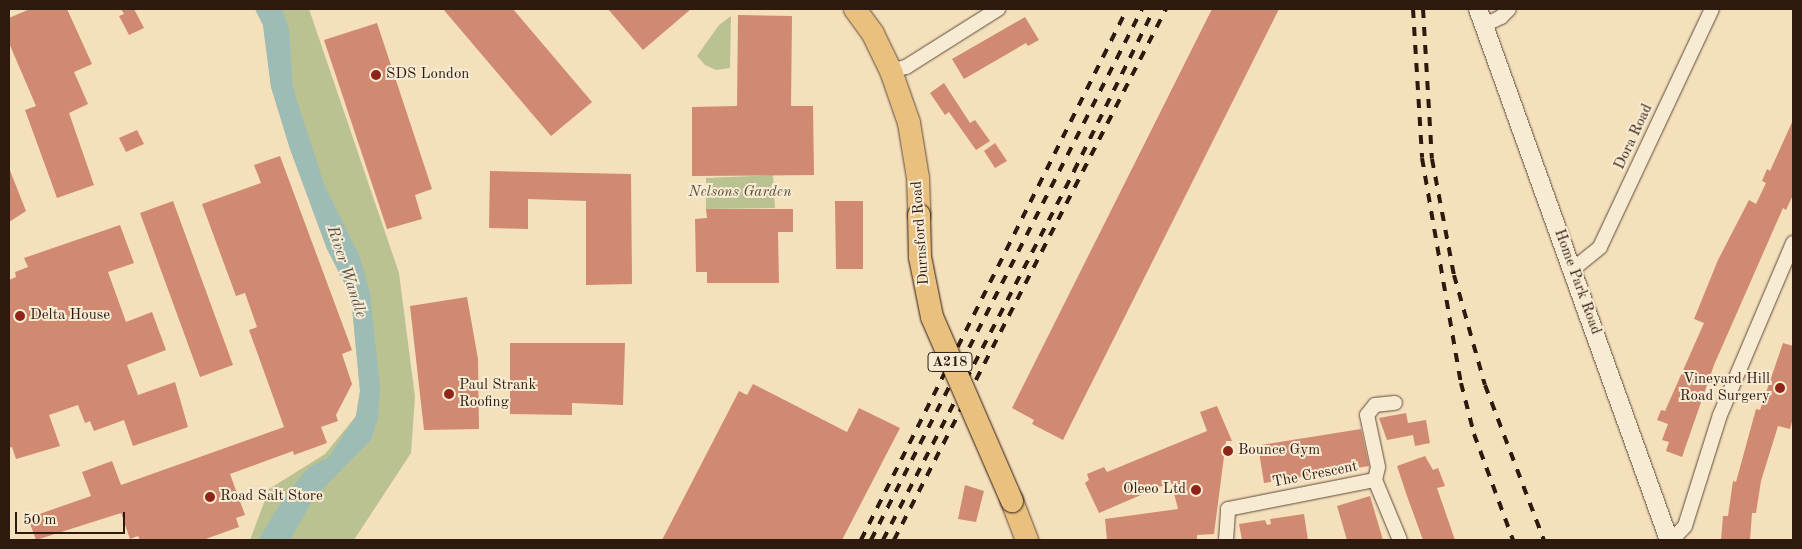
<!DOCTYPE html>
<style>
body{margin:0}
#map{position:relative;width:1802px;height:549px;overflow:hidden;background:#f5e0bc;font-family:"Old Standard TT",serif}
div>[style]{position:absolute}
.green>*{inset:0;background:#bbc292}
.water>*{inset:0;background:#9dbcb6}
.building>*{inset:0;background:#cf8a71}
.roads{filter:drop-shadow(0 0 1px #5f4b3a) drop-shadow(0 0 1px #5f4b3a)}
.minor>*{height:14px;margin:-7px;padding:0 7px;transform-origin:7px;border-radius:7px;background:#f8ebd3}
.tertiary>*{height:18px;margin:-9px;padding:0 9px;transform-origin:9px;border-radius:9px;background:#f8ebd3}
.primary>*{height:22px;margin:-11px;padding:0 11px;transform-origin:11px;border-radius:11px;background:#eac07e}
.rail>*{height:4px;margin-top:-2px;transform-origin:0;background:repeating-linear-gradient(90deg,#2d190e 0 9px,transparent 0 18px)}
.bridges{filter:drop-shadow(0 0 1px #2d190e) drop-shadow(0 0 1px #2d190e)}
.primary-bridge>*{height:22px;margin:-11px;padding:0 11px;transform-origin:11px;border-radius:11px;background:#eac07e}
.dots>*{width:14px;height:14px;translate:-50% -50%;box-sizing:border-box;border:2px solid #f8ebd3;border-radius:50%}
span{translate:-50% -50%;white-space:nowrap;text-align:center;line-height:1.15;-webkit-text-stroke:4px #f8ebd3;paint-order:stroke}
.shield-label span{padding:1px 4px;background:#f8ebd3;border:1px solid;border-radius:4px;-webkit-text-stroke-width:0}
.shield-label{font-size:14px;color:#2d190e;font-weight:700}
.poi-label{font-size:15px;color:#2d190e}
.left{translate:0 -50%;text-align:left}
.right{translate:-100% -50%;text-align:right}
.street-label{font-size:15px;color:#2d190e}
.park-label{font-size:15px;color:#584c36;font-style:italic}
.water-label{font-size:16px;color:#545249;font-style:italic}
.frame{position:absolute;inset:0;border:10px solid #2d190e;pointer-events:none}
.scale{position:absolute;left:15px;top:512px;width:110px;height:22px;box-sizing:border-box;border:2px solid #2d190e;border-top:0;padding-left:6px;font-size:15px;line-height:18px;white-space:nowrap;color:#2d190e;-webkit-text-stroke:4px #f8ebd3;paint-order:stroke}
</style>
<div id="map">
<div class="green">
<i style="clip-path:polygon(255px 9px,309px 9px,399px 273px,415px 397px,411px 453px,354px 540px,250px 540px,269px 489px,325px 454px,356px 416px,360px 391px,351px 296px,327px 249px,290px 149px,271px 87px,263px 25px)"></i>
<i style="clip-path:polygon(731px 16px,730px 68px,716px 70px,705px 65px,697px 56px,719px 25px)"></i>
<i style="clip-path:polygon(773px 175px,775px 208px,706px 209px,706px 178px)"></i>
</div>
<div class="water">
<i style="clip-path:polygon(255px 9px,282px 9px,289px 29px,293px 88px,324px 184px,360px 257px,370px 293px,380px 387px,378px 418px,371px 440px,314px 498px,290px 540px,258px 540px,285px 496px,308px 468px,329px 457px,356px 416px,360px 391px,351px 296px,327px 249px,290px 149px,271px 87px,263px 25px)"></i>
</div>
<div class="building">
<i style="clip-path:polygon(30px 9px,67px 9px,92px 64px,74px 72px,88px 104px,69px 113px,94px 185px,57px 198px,25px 110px,36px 106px,9px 43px,9px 18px)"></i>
<i style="clip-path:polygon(121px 9px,134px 9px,144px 28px,129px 35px,119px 16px,124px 14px)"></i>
<i style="clip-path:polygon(443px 9px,513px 9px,592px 102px,551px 136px)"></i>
<i style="clip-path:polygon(608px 9px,691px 9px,643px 50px)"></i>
<i style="clip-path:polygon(1212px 9px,1279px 9px,1063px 440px,1032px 424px,1034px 420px,1012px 408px)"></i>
<i style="clip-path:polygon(738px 15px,792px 16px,791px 106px,813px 106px,814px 175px,692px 176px,692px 107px,737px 106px)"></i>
<i style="clip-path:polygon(1025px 17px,1039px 40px,1028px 46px,1026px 43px,964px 79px,952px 59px)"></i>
<i style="clip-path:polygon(377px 23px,432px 189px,415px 195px,422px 219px,387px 229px,324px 40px)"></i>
<i style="clip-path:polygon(944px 83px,970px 123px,975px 120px,990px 141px,976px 150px,949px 112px,945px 115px,930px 93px)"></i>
<i style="clip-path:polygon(1793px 120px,1793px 195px,1786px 210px,1783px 208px,1714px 365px,1682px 457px,1666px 451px,1669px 442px,1662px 440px,1668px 424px,1657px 420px,1661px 410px,1665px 411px,1704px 323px,1694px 319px,1718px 260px,1749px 200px,1756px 204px,1766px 183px,1762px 181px,1767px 169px,1770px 171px)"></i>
<i style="clip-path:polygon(137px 130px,144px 144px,126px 152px,119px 138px)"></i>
<i style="clip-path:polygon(995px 143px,1007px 161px,995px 168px,984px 151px)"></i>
<i style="clip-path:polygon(280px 156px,352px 350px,342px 354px,352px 384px,336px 415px,338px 421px,321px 427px,327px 443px,294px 455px,293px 451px,230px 474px,245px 515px,236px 518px,239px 527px,203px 540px,140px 540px,138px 536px,130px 539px,121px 513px,36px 540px,28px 518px,91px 496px,82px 472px,112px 461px,121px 485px,284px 427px,249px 330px,257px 327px,245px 293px,236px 296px,202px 204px,261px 183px,254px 165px)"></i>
<i style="clip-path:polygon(9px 168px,26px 211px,9px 222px)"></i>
<i style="clip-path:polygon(490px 171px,631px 174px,632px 284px,586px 285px,586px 201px,528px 199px,528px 229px,489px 228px)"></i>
<i style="clip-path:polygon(173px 201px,233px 365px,200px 377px,140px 213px)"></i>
<i style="clip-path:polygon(835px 201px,863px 201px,863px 269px,836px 269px)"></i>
<i style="clip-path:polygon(706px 209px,793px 209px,793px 232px,778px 232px,779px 283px,707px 283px,707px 272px,696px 272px,695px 219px,707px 218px)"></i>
<i style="clip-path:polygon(120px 225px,134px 263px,108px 272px,126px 322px,152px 312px,166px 350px,127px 365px,138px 395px,175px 382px,188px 427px,133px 446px,124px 420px,94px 431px,90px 421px,85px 423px,78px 405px,49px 415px,60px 446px,16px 459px,12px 447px,9px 448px,9px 280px,16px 277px,15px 272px,28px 267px,24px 258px)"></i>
<i style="clip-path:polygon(467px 297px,478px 359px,479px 429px,424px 430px,410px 306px)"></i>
<i style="clip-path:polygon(510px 343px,625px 343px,623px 405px,572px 403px,572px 415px,510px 414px)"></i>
<i style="clip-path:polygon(1783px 343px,1793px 346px,1793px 418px,1790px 429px,1778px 426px,1761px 481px,1756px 513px,1752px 513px,1750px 540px,1721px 540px,1723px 516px,1728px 516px,1733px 481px,1736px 482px,1756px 409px,1760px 410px)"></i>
<i style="clip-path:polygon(753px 384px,847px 432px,859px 408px,900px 428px,842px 540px,662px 540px,739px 391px,747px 395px)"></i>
<i style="clip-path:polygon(1217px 406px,1232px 441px,1226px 441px,1214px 534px,1197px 535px,1197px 540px,1107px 540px,1105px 519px,1178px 509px,1171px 482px,1099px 513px,1085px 483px,1089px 480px,1087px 474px,1104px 467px,1107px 472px,1207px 431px,1200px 412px)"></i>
<i style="clip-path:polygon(1406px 413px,1408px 423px,1426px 420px,1430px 443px,1415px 446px,1413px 435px,1387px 440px,1379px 418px)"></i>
<i style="clip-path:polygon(1361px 429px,1369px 466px,1264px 483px,1259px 452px,1262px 451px,1261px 445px)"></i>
<i style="clip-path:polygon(1425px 456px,1433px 470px,1438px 468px,1445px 486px,1437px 488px,1455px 540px,1423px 540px,1407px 496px,1397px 466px)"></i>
<i style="clip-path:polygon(965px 485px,984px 491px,976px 522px,958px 519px)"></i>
<i style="clip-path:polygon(1370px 496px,1383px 540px,1347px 540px,1337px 506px)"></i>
<i style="clip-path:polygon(1304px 514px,1308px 540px,1242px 540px,1239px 524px,1265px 520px,1267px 525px,1271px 524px,1270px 519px)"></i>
</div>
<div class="roads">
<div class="minor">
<i style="left:1484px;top:25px;width:19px;rotate:-25deg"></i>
<i style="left:1501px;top:17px;width:11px;rotate:-45deg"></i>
<i style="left:891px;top:71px;width:16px;rotate:-15deg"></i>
<i style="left:906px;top:67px;width:109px;rotate:-32.2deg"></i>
<i style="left:1572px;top:270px;width:36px;rotate:-39deg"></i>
<i style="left:1600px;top:247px;width:263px;rotate:-64.8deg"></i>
<i style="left:1375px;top:480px;width:13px;rotate:-77deg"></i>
<i style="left:1378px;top:467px;width:53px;rotate:-101.9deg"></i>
<i style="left:1367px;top:415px;width:13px;rotate:-51deg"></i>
<i style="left:1375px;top:405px;width:20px;rotate:-6deg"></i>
<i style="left:1226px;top:540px;width:31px;rotate:-86deg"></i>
<i style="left:1228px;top:509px;width:150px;rotate:-11.2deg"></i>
<i style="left:1375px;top:480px;width:65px;rotate:67.4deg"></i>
<i style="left:1672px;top:540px;width:19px;rotate:-47deg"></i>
<i style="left:1685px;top:526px;width:116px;rotate:-72.5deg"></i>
<i style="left:1720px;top:415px;width:187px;rotate:-67deg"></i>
</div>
<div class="tertiary">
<i style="left:1478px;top:9px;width:564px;rotate:70.22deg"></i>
</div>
<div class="primary">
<i style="left:855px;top:9px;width:31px;rotate:54deg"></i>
<i style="left:873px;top:34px;width:41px;rotate:64.1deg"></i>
<i style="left:891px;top:71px;width:55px;rotate:70.9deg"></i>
<i style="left:909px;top:123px;width:56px;rotate:80.7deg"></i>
<i style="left:918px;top:178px;width:37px;rotate:88deg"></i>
<i style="left:1012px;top:501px;width:42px;rotate:69deg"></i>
</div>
</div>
<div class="rail">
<i style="left:1413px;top:9px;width:149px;rotate:86.5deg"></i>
<i style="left:1422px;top:158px;width:228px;rotate:80.2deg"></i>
<i style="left:1461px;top:383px;width:53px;rotate:75.7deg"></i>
<i style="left:1474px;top:434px;width:113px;rotate:69.8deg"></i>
<i style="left:1423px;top:9px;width:150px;rotate:86.6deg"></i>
<i style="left:1432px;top:159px;width:118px;rotate:79.3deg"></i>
<i style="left:1454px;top:275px;width:114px;rotate:74.3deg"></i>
<i style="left:1485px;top:385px;width:166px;rotate:69.2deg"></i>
<i style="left:861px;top:540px;width:594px;rotate:-63.39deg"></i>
<i style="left:871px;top:540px;width:596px;rotate:-62.96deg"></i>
<i style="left:883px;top:540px;width:416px;rotate:-62.6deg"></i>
<i style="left:1074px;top:171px;width:181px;rotate:-63.7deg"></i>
<i style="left:894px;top:540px;width:597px;rotate:-62.88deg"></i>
</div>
<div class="bridges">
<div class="primary-bridge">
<i style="left:919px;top:215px;width:42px;rotate:88.6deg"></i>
<i style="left:920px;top:257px;width:61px;rotate:78.7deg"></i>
<i style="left:932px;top:317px;width:201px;rotate:66.5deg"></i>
</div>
</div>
<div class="dots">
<i style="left:376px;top:75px;background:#8f2418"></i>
<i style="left:20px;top:316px;background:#8f2418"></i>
<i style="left:1780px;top:388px;background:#8f2418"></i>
<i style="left:449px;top:394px;background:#8f2418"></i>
<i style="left:1228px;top:451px;background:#8f2418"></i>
<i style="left:1196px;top:490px;background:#8f2418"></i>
<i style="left:210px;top:497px;background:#8f2418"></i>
</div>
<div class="shield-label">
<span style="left:950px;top:362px">A218</span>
</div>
<div class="poi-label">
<span class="left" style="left:386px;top:75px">SDS London</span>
<span class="left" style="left:30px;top:316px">Delta House</span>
<span class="right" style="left:1770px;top:388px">Vineyard Hill<br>Road Surgery</span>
<span class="left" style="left:459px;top:394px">Paul Strank<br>Roofing</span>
<span class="left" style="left:1238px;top:451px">Bounce Gym</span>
<span class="right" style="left:1186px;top:490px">Oleeo Ltd</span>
<span class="left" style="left:220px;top:497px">Road Salt Store</span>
</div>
<div class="street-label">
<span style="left:1634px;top:137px;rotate:-65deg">Dora Road</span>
<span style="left:921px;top:233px;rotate:-94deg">Durnsford Road</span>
<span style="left:1577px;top:282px;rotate:70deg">Home Park Road</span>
<span style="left:1315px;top:475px;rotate:-11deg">The Crescent</span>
</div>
<div class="park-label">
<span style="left:740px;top:193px">Nelsons Garden</span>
</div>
<div class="water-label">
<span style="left:346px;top:272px;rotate:72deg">River Wandle</span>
</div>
<div class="frame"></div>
<div class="scale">50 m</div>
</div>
